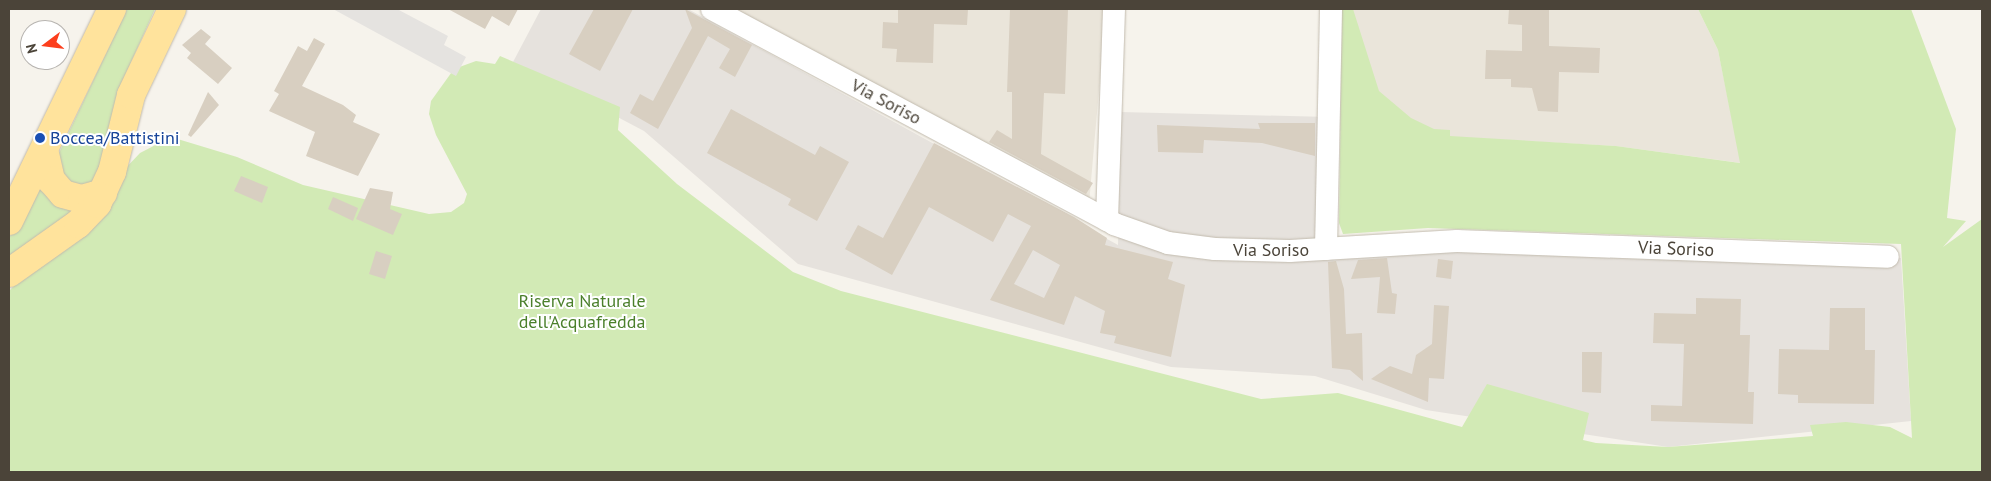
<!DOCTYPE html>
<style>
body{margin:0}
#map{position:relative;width:1991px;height:481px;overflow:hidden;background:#f6f3ec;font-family:"PT Sans",sans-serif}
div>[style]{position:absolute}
.residential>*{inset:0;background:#eae5da}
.industrial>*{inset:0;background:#e6e2dd}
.green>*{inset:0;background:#d2eab5}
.parking>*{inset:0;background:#e5e3e0}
.building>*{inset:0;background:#d8cfc1}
.roads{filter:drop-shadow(0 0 1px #c2bbae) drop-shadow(0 0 1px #c2bbae)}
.minor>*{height:22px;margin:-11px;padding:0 11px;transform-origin:11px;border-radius:11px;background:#fff}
.major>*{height:28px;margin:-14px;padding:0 14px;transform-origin:14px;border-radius:14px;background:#ffe39c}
.dots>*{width:14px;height:14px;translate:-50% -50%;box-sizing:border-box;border:2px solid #fff;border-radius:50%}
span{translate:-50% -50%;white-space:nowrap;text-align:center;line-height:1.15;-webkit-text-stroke:4px #fff;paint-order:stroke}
.street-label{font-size:18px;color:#4b4439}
.transit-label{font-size:18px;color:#164399}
.left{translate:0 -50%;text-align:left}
.park-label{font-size:18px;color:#4a7f2a}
.frame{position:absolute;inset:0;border:10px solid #4b4439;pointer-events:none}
.north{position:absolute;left:20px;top:20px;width:50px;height:50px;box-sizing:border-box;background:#fff;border:1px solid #b7b4b0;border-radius:50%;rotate:255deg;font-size:14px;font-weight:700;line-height:20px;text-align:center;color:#4b4439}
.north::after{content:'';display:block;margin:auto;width:18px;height:22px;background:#fc3f1d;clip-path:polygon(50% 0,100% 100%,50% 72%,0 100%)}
</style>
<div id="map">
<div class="residential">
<i style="clip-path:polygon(729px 9px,1106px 9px,1089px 204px)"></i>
<i style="clip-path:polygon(1331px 9px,1698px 9px,1718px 50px,1741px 163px,1616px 146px,1328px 130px)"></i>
</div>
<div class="industrial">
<i style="clip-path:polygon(541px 9px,688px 9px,1118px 245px,1120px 112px,1329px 117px,1326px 249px,1457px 241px,1901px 258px,1911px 421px,1668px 447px,1426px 410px,1315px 376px,1171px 367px,798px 264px,644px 131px,513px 62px)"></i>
</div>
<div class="green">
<i style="clip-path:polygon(127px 9px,155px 9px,123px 80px,109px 152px,89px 193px,59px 176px,59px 153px)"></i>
<i style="clip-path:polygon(1342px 9px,1353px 9px,1379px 91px,1411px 118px,1434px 129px,1450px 130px,1450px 136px,1616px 146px,1740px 163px,1718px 50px,1698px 9px,1911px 9px,1956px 129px,1947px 218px,1966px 221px,1943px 247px,1982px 219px,1982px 472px,9px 472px,9px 291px,140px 153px,171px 137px,237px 157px,303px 185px,429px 214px,451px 212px,464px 203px,467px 194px,436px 135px,429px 114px,431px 101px,454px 69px,476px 61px,495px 64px,500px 56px,620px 107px,618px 130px,677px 184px,793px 272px,841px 291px,1261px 399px,1338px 393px,1462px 427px,1487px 384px,1589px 413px,1583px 440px,1596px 443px,1668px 447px,1813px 436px,1810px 425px,1846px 422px,1890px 427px,1912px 438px,1901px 244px,1428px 228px,1343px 234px,1339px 223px)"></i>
<i style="clip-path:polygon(45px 179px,80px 207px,9px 262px,9px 237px,24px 221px)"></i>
</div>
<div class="parking">
<i style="clip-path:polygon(333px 9px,397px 9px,448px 36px,444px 45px,466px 57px,456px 76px)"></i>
</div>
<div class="building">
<i style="clip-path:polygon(448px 9px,518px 9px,509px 26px,492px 16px,485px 29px)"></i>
<i style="clip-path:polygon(594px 9px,633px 9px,600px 71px,569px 54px)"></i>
<i style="clip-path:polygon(685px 9px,752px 45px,735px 77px,719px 68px,730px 49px,708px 36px,658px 129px,630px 113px,640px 94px,653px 101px,692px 28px)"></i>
<i style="clip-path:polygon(898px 9px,968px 9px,967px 25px,934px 24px,933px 63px,896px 62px,897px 49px,882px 48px,883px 22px,898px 23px)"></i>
<i style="clip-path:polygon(1010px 9px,1068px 9px,1065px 94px,1044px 93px,1041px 154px,1093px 183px,1086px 194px,989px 142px,997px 130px,1012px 139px,1012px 92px,1007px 92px)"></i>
<i style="clip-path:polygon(1509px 9px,1549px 9px,1549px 46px,1600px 48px,1599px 73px,1559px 72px,1558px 112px,1538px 111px,1532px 88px,1511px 87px,1511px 79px,1485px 79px,1486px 50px,1522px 51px,1522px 25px,1508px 24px)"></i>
<i style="clip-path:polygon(201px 29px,211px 37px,205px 44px,232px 68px,218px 84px,187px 58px,191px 53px,182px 45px)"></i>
<i style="clip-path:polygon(314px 38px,325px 44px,302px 86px,343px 105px,356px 115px,353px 122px,380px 134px,358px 176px,306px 156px,315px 132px,269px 111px,279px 94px,274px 91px,298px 46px,307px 51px)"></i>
<i style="clip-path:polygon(208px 92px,219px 105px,191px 137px,188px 135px)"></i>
<i style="clip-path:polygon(731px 109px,815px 155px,820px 146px,849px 162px,817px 221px,788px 205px,791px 199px,707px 153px)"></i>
<i style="clip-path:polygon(1258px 123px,1315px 123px,1315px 156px,1262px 143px,1204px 140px,1203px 153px,1158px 152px,1157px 125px,1260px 129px)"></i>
<i style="clip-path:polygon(evenodd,934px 143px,1074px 217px,1107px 238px,1105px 245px,1173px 262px,1168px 279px,1185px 285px,1171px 357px,1114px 343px,1116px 336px,1100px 333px,1105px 311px,1075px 296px,1064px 325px,990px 300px,1031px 226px,1008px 214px,993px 242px,929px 207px,892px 275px,845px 249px,858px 225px,883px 238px,934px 143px,1033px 250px,1060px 265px,1044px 298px,1014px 284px,1033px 250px)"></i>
<i style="clip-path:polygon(241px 176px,268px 187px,262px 203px,234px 191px)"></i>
<i style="clip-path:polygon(370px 188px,393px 192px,390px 209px,402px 214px,393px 235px,356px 219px)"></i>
<i style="clip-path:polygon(333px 197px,358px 208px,353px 221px,328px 209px)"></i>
<i style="clip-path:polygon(376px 251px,392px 256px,385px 279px,369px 274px)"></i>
<i style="clip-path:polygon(1387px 258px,1392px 293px,1397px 294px,1395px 314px,1377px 313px,1380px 277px,1351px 279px,1358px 260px)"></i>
<i style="clip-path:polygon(1438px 259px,1453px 261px,1451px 279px,1436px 277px)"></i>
<i style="clip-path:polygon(1336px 261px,1344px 289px,1346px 334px,1362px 333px,1363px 381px,1350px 370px,1332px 368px,1328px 262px)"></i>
<i style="clip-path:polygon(1696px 298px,1741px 299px,1740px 335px,1750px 335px,1748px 392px,1754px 392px,1753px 424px,1651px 421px,1651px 405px,1682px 406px,1684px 344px,1653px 343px,1654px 313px,1696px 314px)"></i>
<i style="clip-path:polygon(1434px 305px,1449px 306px,1444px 379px,1429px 378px,1428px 402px,1371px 379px,1390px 366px,1412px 374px,1416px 355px,1432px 344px)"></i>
<i style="clip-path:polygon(1830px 308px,1865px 308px,1865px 350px,1875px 350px,1874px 404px,1798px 403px,1798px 395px,1778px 394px,1779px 349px,1829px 350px)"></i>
<i style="clip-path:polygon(1582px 352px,1602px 352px,1601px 393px,1582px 392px)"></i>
</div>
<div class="roads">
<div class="minor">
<i style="left:712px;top:9px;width:456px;rotate:28.1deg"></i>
<i style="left:1114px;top:224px;width:57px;rotate:19.4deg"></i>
<i style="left:1168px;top:243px;width:47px;rotate:7.3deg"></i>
<i style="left:1215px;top:249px;width:75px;rotate:1.5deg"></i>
<i style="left:1290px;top:251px;width:167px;rotate:-3.4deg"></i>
<i style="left:1457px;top:241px;width:431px;rotate:2.1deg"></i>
<i style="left:1107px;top:220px;width:211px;rotate:-88.1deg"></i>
<i style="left:1326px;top:249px;width:240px;rotate:-88.8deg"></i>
</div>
<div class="major">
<i style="left:45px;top:154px;width:27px;rotate:77deg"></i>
<i style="left:51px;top:180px;width:18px;rotate:49deg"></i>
<i style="left:63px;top:194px;width:20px;rotate:15deg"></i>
<i style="left:82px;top:199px;width:22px;rotate:-16deg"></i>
<i style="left:9px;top:221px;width:236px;rotate:-64.1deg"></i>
<i style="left:9px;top:273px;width:85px;rotate:-35.4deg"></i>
<i style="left:78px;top:224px;width:28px;rotate:-46deg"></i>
<i style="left:97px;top:204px;width:35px;rotate:-65deg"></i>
<i style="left:112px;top:172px;width:79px;rotate:-76.1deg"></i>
<i style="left:131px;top:95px;width:95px;rotate:-64.5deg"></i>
</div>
</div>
<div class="dots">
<i style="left:40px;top:138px;background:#1a4fb4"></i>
</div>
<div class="street-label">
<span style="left:886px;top:102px;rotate:28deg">Via Soriso</span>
<span style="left:1676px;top:249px;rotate:2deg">Via Soriso</span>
<span style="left:1271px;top:250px">Via Soriso</span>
</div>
<div class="transit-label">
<span class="left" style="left:50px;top:138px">Boccea/Battistini</span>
</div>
<div class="park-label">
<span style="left:582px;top:312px">Riserva Naturale<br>dell'Acquafredda</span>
</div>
<div class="frame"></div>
<div class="north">N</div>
</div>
